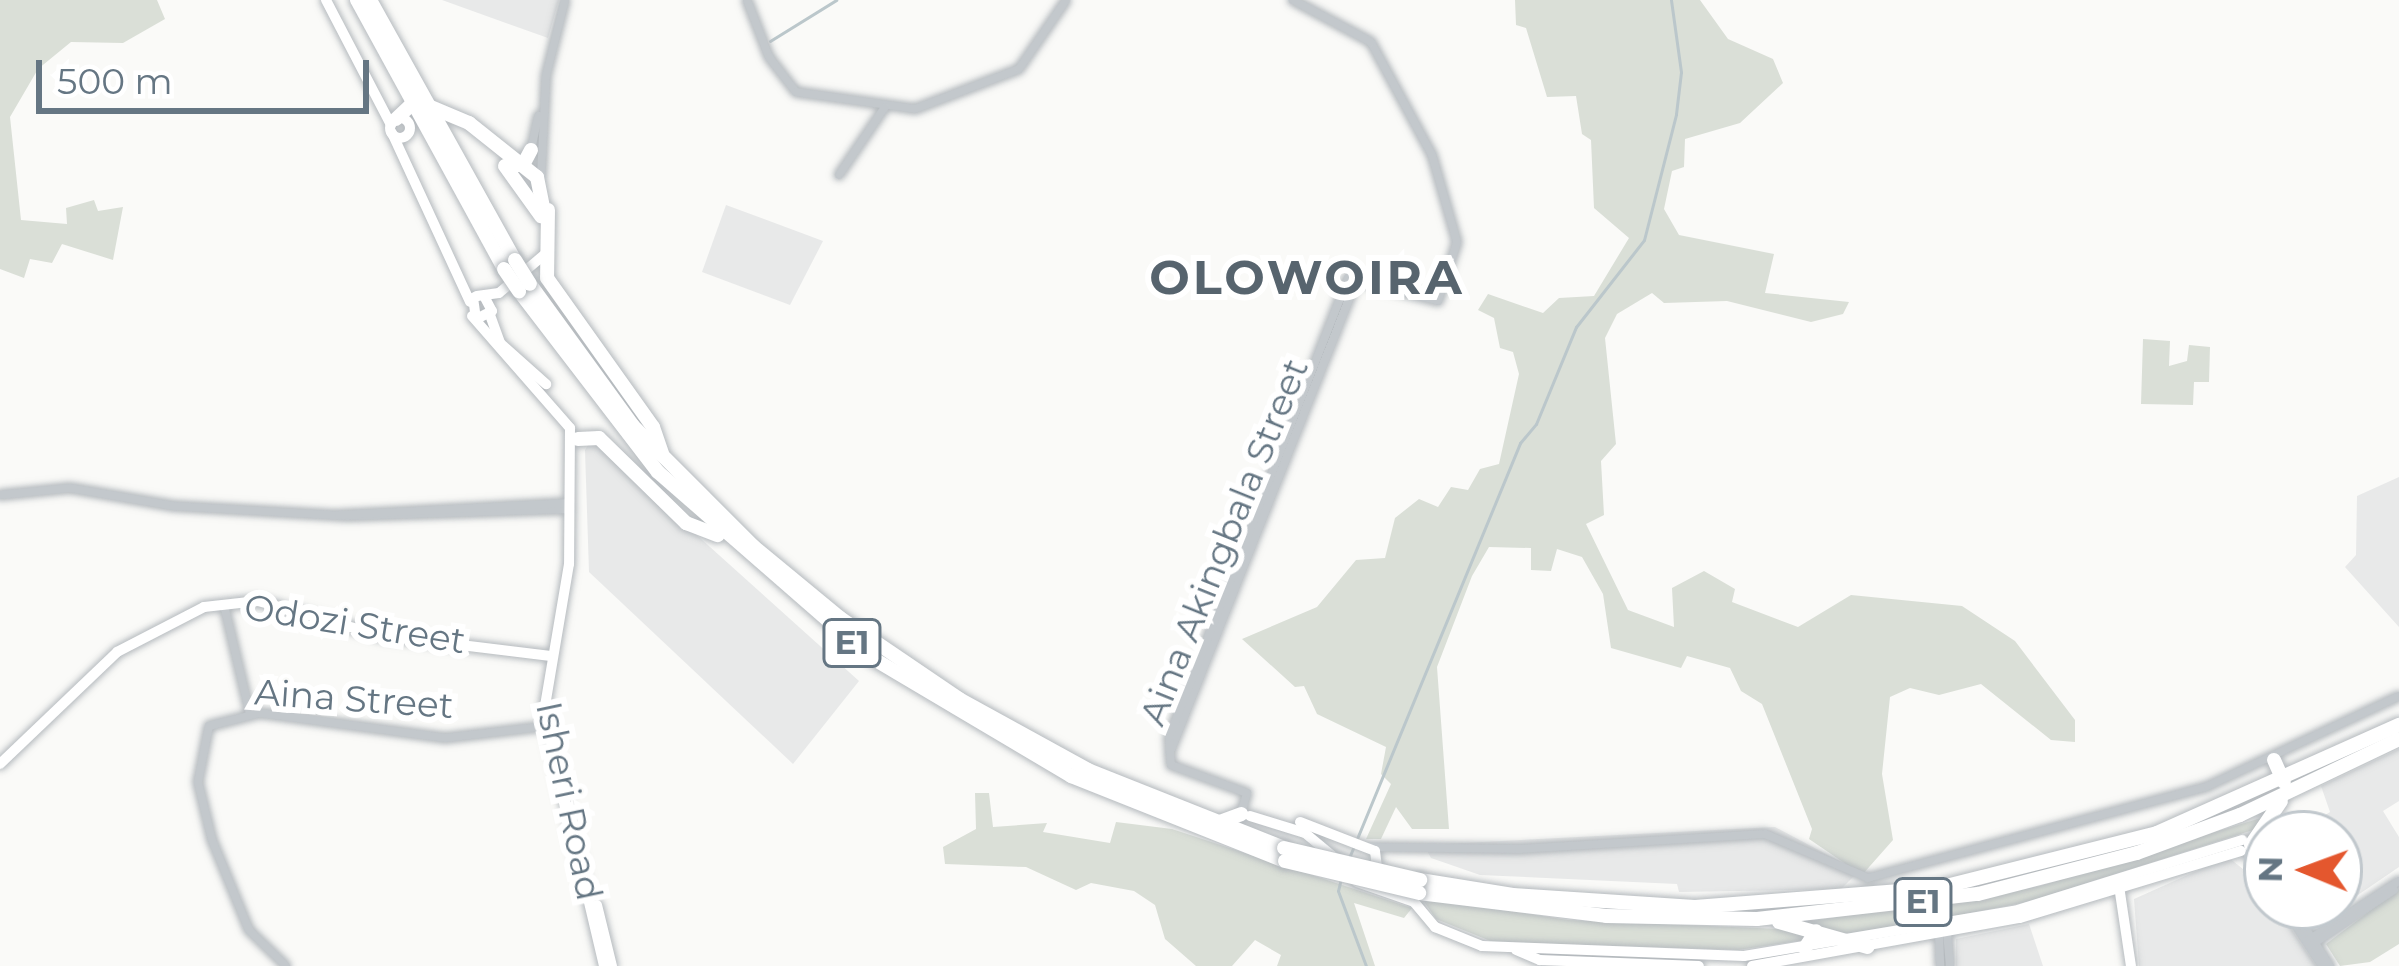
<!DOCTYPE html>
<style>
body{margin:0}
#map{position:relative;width:2399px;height:966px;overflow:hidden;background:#fafaf8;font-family:Montserrat,sans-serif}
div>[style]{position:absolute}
.built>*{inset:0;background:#e8e9e9}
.green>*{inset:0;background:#dadfd7}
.stream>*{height:3px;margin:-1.5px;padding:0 1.5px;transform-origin:1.5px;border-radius:1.5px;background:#bbc7cb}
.roads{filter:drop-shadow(0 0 3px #b5babe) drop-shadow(0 0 3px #b5babe)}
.minor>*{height:8px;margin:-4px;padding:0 4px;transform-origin:4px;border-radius:4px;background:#c3c8cc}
.major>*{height:10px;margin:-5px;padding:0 5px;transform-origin:5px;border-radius:5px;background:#fff}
.major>.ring{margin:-5px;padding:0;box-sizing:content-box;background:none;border:10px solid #fff;border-radius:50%}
.highway>*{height:14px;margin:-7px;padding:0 7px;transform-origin:7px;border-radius:7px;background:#fff}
.bridges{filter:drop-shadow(0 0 3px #b4b9bd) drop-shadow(0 0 3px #b4b9bd)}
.highway-bridge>*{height:14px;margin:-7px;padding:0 7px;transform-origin:7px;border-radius:7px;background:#fff}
span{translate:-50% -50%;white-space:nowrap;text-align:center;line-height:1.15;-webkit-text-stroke:12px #fff;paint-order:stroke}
.shield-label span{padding:3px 9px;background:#fff;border:3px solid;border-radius:9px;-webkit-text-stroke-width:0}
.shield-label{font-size:33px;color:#657683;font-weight:700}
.street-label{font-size:36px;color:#657683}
.district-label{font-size:48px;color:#57646e;font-weight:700;letter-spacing:3px}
.north{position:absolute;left:2243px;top:810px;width:120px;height:120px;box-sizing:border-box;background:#fff;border:3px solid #c1c8cd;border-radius:50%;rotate:271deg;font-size:33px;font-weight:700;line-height:48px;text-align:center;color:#657683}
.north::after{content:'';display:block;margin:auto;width:42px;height:54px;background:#e4572e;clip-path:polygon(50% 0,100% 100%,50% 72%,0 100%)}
.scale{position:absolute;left:36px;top:60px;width:333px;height:54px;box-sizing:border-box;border:6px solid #657683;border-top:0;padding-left:15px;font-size:36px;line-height:42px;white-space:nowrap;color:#657683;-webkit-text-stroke:9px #fff;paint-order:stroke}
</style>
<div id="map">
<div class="built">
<i style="clip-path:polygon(442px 0,559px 0,548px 38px)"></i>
<i style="clip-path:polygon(726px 205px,823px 241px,790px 305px,702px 272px)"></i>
<i style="clip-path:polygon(591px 440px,859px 681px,793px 764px,589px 572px,585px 450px)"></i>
<i style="clip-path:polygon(2399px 477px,2399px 627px,2345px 567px,2356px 555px,2357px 496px)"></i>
<i style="clip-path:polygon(2399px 749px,2399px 801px,2383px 811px,2399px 837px,2399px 867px,2311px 927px,2297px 906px,2339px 906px,2339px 834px,2295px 834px,2330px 812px,2321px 786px)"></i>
<i style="clip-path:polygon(1775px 827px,1856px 870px,1853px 877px,1841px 889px,1679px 892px,1677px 884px,1480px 875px,1431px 858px,1424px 845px)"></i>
<i style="clip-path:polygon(2228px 857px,2259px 882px,2267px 906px,2276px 906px,2316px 966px,2139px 966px,2134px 899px)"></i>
<i style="clip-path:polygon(2029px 924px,2043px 966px,1956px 966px,1956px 939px)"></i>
</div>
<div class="green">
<i style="clip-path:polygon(0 0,157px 0,165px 19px,123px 43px,71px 42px,38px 69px,10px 117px,21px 220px,67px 224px,66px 208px,94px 200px,98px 211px,123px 207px,113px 260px,62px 244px,52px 263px,30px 259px,24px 278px,0 269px)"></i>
<i style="clip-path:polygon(1515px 0,1700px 0,1728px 39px,1773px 59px,1783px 83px,1740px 123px,1685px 139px,1684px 167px,1672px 171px,1664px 209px,1679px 235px,1774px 254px,1765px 293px,1849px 302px,1843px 314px,1811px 322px,1727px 301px,1664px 303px,1652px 293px,1617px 314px,1605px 338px,1616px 444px,1601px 461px,1604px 515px,1586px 524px,1628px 610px,1674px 627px,1672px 588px,1704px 571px,1735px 589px,1732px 602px,1798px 627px,1851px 595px,1962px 606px,2015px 641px,2075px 720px,2075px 742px,2051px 740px,1981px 684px,1939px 695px,1910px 688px,1890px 697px,1882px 774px,1893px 840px,1862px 875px,1809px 839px,1812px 829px,1762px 704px,1741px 691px,1730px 668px,1687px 656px,1681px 668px,1611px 648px,1603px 594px,1582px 557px,1557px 549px,1551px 571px,1531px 570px,1531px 548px,1489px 547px,1472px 576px,1437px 667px,1449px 829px,1412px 829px,1396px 807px,1381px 839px,1366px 839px,1391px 784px,1381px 774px,1386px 747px,1317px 714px,1304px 686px,1295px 687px,1242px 639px,1317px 607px,1356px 560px,1385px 558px,1395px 518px,1419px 499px,1438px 507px,1451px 487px,1468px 490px,1480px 469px,1499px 464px,1519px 374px,1513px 352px,1500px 348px,1494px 318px,1478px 310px,1488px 294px,1543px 313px,1559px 298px,1594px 296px,1629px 238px,1594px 208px,1591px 140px,1582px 134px,1576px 96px,1547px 97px,1526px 28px,1516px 25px)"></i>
<i style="clip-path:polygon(2143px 339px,2170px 341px,2169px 366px,2187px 361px,2189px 345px,2210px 347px,2209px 382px,2194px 382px,2193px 405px,2141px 404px)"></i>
<i style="clip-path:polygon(975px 793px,989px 793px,993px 827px,1047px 823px,1043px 832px,1110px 843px,1116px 822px,1172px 829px,1412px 908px,1404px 918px,1354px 903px,1375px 966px,1277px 966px,1281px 955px,1255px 940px,1232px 966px,1196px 966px,1165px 939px,1155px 905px,1134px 891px,1091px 883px,1076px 890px,1026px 867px,945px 864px,943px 847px,976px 829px)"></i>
<i style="clip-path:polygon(2264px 817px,2253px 830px,2027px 902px,1847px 937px,1798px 923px,2040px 886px)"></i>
<i style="clip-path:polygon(2399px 889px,2399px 944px,2370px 962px,2340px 966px,2326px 944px)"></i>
<i style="clip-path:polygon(1421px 897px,1568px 920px,1801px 930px,1812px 939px,1738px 950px,1493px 942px,1436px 919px)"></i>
</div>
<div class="stream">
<i style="left:770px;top:41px;width:78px;rotate:-31.8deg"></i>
<i style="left:1349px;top:858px;width:449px;rotate:-67.6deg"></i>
<i style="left:1520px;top:443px;width:25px;rotate:-50deg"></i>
<i style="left:1536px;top:424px;width:105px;rotate:-67.6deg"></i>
<i style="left:1576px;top:327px;width:110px;rotate:-52deg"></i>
<i style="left:1644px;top:240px;width:130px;rotate:-75.7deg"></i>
<i style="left:1676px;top:114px;width:42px;rotate:-83.2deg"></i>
<i style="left:1681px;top:72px;width:73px;rotate:-97.9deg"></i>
<i style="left:1341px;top:878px;width:13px;rotate:103deg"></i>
<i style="left:1338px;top:891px;width:80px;rotate:69.5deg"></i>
</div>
<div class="roads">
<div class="minor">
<i style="left:747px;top:0;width:61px;rotate:68.9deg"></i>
<i style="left:769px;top:57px;width:44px;rotate:52.4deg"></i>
<i style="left:796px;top:92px;width:120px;rotate:8.1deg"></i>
<i style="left:915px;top:109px;width:111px;rotate:-21deg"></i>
<i style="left:1019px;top:69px;width:83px;rotate:-55.7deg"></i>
<i style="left:531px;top:150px;width:35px;rotate:-78deg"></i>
<i style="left:839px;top:175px;width:82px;rotate:-55.9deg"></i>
<i style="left:541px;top:176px;width:100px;rotate:-87.1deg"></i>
<i style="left:546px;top:76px;width:78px;rotate:-76deg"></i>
<i style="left:0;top:495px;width:70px;rotate:-5.7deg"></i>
<i style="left:70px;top:488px;width:105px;rotate:9.9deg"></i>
<i style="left:173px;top:506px;width:175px;rotate:3.3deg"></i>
<i style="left:348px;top:516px;width:223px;rotate:-1.8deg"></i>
<i style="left:339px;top:515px;width:230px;rotate:-3deg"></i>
<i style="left:224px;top:605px;width:112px;rotate:76.6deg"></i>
<i style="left:1170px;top:752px;width:509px;rotate:-68.43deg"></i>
<i style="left:1241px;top:813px;width:21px;rotate:-73deg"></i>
<i style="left:1247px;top:793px;width:81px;rotate:-159.8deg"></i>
<i style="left:1171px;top:765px;width:28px;rotate:-94deg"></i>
<i style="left:1169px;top:737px;width:493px;rotate:-68.7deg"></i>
<i style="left:1348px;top:278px;width:93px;rotate:14.3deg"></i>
<i style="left:1438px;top:301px;width:62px;rotate:-72.1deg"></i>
<i style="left:1457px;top:242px;width:91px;rotate:-106deg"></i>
<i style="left:1432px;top:155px;width:128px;rotate:-118.4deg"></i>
<i style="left:1371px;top:42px;width:89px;rotate:-151.7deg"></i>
<i style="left:1371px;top:847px;width:148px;rotate:0.8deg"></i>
<i style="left:1519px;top:849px;width:246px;rotate:-3.5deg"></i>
<i style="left:1765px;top:834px;width:112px;rotate:23.1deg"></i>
<i style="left:1868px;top:878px;width:352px;rotate:-15.1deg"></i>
<i style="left:2208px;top:786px;width:211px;rotate:-25.2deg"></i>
<i style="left:2250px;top:848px;width:29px;rotate:54deg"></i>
<i style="left:2246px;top:852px;width:37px;rotate:55deg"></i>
<i style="left:2283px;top:906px;width:72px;rotate:57deg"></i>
<i style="left:2291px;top:906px;width:72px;rotate:57deg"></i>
<i style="left:1939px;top:932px;width:34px;rotate:88deg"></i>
<i style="left:1947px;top:932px;width:34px;rotate:85deg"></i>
<i style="left:2307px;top:941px;width:110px;rotate:-33.1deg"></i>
<i style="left:2310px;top:946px;width:101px;rotate:-33.7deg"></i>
<i style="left:286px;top:966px;width:52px;rotate:-135.8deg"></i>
<i style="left:249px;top:930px;width:97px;rotate:-112.3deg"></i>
<i style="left:212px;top:840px;width:60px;rotate:-103.6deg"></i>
<i style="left:198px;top:782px;width:57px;rotate:-78.9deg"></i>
<i style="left:209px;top:726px;width:53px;rotate:-14.3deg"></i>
<i style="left:260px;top:713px;width:187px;rotate:7.7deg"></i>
<i style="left:445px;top:738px;width:103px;rotate:-6.7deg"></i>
</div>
<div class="major">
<i style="left:326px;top:0;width:141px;rotate:62.5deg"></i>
<i class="ring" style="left:390px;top:118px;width:10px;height:10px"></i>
<i style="left:392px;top:133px;width:186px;rotate:65.2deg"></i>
<i style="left:484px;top:296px;width:17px;rotate:62deg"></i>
<i style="left:492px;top:311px;width:18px;rotate:153deg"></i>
<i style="left:476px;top:319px;width:21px;rotate:-98deg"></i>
<i style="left:473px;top:298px;width:4px;rotate:-27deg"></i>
<i style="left:477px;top:296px;width:22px;rotate:-8deg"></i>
<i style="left:499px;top:293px;width:60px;rotate:-40.3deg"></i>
<i style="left:490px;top:315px;width:30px;rotate:70deg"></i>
<i style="left:500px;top:343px;width:62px;rotate:41.7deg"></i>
<i style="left:472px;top:316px;width:149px;rotate:48.8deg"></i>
<i style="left:570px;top:428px;width:136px;rotate:90.4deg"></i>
<i style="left:569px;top:564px;width:150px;rotate:99.6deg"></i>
<i style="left:544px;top:712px;width:261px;rotate:76.7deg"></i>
<i style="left:0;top:764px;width:162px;rotate:-43.7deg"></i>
<i style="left:117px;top:652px;width:98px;rotate:-27.3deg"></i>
<i style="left:204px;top:607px;width:54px;rotate:-6.3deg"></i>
<i style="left:258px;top:601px;width:126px;rotate:15.7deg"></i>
<i style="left:379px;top:635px;width:173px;rotate:7deg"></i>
<i style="left:1250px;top:816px;width:58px;rotate:17.2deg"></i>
<i style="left:1305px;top:833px;width:47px;rotate:39.8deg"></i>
<i style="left:1300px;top:822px;width:80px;rotate:21.1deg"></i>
<i style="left:1375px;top:851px;width:24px;rotate:83deg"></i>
<i style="left:1357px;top:882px;width:60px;rotate:19.3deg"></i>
<i style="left:1414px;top:902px;width:33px;rotate:50deg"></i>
<i style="left:1435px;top:927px;width:51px;rotate:22deg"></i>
<i style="left:1482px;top:946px;width:262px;rotate:2.2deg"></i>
<i style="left:1744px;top:956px;width:274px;rotate:-9.5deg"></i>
<i style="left:2014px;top:911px;width:239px;rotate:-17.3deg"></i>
<i style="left:2119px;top:886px;width:81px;rotate:81.5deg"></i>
<i style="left:597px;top:905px;width:63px;rotate:76.2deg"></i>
<i style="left:1516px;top:950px;width:26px;rotate:23deg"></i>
<i style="left:1540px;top:960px;width:159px;rotate:2.2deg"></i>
<i style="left:1752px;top:966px;width:272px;rotate:-10.2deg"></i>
<i style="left:2020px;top:918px;width:231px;rotate:-16.9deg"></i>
</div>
<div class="highway">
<i style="left:357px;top:0;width:307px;rotate:61.3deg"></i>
<i style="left:370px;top:0;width:298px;rotate:60.9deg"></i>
<i style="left:426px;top:105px;width:47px;rotate:22.7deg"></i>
<i style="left:469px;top:123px;width:87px;rotate:38.5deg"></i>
<i style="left:537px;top:177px;width:41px;rotate:78.7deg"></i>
<i style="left:396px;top:119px;width:21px;rotate:-43deg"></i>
<i style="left:513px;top:165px;width:10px"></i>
<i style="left:523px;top:165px;width:17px;rotate:-62deg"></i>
<i style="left:505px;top:166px;width:62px;rotate:54.2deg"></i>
<i style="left:548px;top:210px;width:68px;rotate:90.8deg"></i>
<i style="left:547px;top:278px;width:183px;rotate:54.6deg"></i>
<i style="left:653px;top:427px;width:28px;rotate:71deg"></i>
<i style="left:530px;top:284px;width:175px;rotate:54deg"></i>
<i style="left:633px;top:426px;width:170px;rotate:45deg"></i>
<i style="left:753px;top:546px;width:113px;rotate:39.6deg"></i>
<i style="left:840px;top:618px;width:144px;rotate:34.2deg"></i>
<i style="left:959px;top:699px;width:147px;rotate:28.8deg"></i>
<i style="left:1088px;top:770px;width:211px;rotate:21.7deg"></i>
<i style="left:519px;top:291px;width:228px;rotate:52.5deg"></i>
<i style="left:658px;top:472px;width:280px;rotate:41.1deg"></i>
<i style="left:869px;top:656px;width:235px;rotate:30.7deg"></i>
<i style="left:1071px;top:776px;width:230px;rotate:21.7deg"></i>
<i style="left:578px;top:439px;width:21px;rotate:-3deg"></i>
<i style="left:599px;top:438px;width:122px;rotate:44.3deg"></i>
<i style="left:686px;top:523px;width:34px;rotate:21deg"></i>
<i style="left:2274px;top:760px;width:24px;rotate:66deg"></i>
<i style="left:1214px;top:824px;width:29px;rotate:-20deg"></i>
<i style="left:2251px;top:845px;width:53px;rotate:-55.7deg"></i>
<i style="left:1420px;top:880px;width:94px;rotate:9.2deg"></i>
<i style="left:1513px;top:895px;width:182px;rotate:3.8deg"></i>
<i style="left:1695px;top:907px;width:244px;rotate:-4.5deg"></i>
<i style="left:1938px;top:888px;width:226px;rotate:-14.1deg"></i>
<i style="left:2157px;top:833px;width:265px;rotate:-24.1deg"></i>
<i style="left:1419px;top:893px;width:188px;rotate:7deg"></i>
<i style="left:1606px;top:916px;width:151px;rotate:1.1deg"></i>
<i style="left:1757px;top:919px;width:222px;rotate:-6.5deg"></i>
<i style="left:1978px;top:894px;width:164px;rotate:-14.5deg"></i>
<i style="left:2137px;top:853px;width:110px;rotate:-20.3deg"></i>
<i style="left:2240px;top:815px;width:176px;rotate:-25.5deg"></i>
<i style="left:1779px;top:922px;width:92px;rotate:15.7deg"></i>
<i style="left:1805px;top:948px;width:20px;rotate:-57deg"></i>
</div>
</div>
<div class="bridges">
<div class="highway-bridge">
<i style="left:515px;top:260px;width:28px;rotate:58deg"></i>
<i style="left:504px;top:269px;width:27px;rotate:56deg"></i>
<i style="left:1284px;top:848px;width:140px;rotate:13.2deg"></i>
<i style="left:1285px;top:861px;width:138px;rotate:13.4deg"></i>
</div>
</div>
<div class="shield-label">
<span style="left:852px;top:643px">E1</span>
<span style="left:1923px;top:902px">E1</span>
</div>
<div class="street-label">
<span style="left:1224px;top:542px;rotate:-68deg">Aina Akingbala Street</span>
<span style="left:355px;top:624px;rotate:9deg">Odozi Street</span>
<span style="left:354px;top:699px;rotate:4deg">Aina Street</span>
<span style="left:569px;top:801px;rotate:78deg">Isheri Road</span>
</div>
<div class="district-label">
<span style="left:1307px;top:278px">OLOWOIRA</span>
</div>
<div class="north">N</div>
<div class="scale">500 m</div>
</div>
